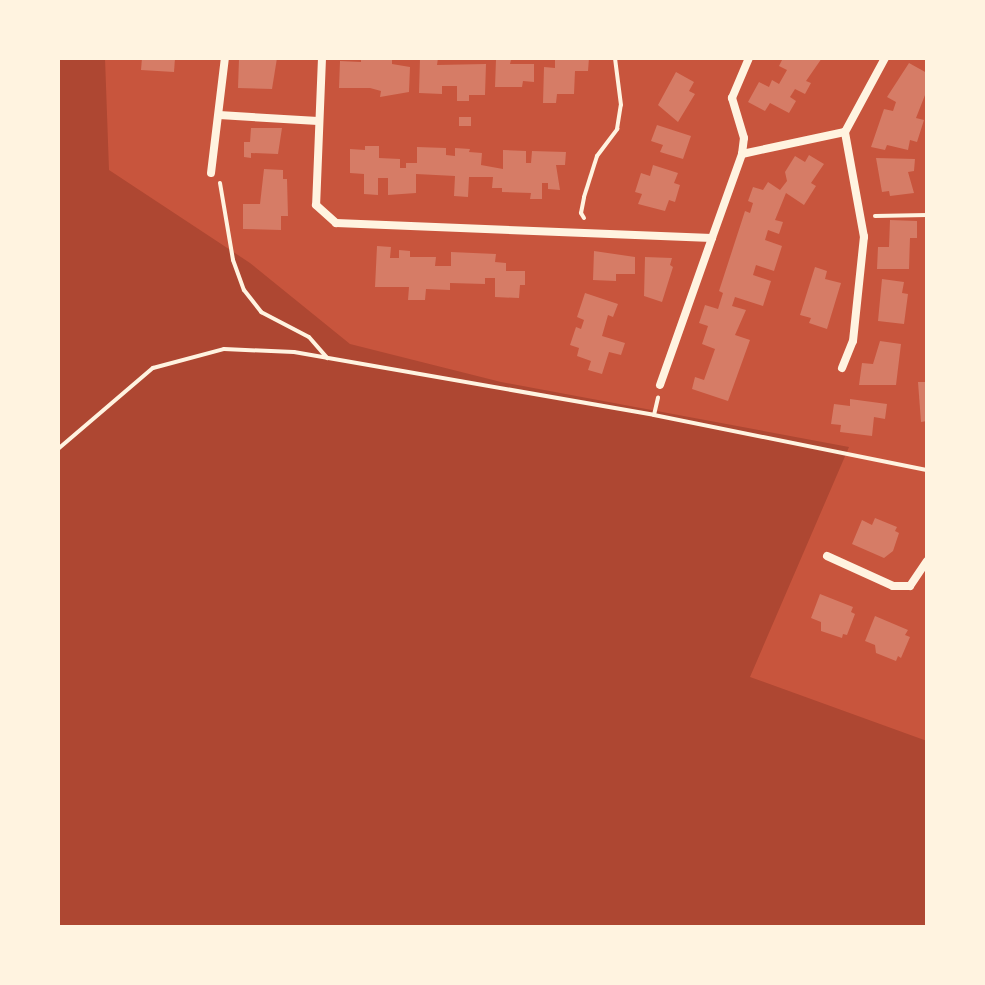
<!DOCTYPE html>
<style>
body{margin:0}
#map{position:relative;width:985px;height:985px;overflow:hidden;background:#c8553d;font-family:"PT Sans",sans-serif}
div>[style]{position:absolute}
.green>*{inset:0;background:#ae4732}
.building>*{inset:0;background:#d67c66}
.path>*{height:4px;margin:-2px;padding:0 2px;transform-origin:2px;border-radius:2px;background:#fff3e0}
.minor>*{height:8px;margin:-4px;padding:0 4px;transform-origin:4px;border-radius:4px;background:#fff3e0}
span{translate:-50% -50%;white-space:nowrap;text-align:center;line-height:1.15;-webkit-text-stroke:7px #fff3e0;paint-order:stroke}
.frame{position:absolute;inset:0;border:60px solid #fff3e0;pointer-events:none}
</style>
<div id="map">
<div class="green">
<i style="clip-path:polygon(58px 58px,105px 58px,109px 170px,250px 263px,350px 344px,501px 382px,849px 447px,750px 677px,927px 741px,927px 927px,58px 927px)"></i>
</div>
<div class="building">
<i style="clip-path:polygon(142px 58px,175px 58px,174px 72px,141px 70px)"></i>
<i style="clip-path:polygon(277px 58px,272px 89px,238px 88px,239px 59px)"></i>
<i style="clip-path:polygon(420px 58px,438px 58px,437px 65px,486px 64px,485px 95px,469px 95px,469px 101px,457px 101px,457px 86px,442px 86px,442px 94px,419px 93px)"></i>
<i style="clip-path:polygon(555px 58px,589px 58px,588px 71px,575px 71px,574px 94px,557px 94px,556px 103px,543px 103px,544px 67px,555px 68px)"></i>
<i style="clip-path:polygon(783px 58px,822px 58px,806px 81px,811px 83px,805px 94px,795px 89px,790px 97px,796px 101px,789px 113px,770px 103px,765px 111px,748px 102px,759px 82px,769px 87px,772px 80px,779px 84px,787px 70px,779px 66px)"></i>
<i style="clip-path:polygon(361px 59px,392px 60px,392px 64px,410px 67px,409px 92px,380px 97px,381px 91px,370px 88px,339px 88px,340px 61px,361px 62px)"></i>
<i style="clip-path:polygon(496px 59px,511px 60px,510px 64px,534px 64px,534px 82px,523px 81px,522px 87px,495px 87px)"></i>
<i style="clip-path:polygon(909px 63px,927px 73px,927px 90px,916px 118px,924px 120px,917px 142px,910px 140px,908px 150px,887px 145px,885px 150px,871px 147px,884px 109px,893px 111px,896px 102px,887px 97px)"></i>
<i style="clip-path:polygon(676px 72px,694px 82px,689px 91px,695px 94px,678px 122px,658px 105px)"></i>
<i style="clip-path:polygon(459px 117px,471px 117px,471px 126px,459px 126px)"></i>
<i style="clip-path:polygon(657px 125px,691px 136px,683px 159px,660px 152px,663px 145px,651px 141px)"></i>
<i style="clip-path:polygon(251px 128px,282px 128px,278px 154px,251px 153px,251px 158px,244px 157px,244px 142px,250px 142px)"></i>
<i style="clip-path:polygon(365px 146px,379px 146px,379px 158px,400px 159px,400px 168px,406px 168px,406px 163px,417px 163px,417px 147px,446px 148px,446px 155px,455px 156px,455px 148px,470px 149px,469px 152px,482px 153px,481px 165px,503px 169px,503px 150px,526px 151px,526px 163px,531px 163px,532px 151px,566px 152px,565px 165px,556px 165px,560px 190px,548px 189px,548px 183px,542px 183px,542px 199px,530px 199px,531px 193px,502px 192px,502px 188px,492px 188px,493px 177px,469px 177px,468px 197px,454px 196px,455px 176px,416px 174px,416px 193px,388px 195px,388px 178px,378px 178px,378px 195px,364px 194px,364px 174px,350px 173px,350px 149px,365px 150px)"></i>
<i style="clip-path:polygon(809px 155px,824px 164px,811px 183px,816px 186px,804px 205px,786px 193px,775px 220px,783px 222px,779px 234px,768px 230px,765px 240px,782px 246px,774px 271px,756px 265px,753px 275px,771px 281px,763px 306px,735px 297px,732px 306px,746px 310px,735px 335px,750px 340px,728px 401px,692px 389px,695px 377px,704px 380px,715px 349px,702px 344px,708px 326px,699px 323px,705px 305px,718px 309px,723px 293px,719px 291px,745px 211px,750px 213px,753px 203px,748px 201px,753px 187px,763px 190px,768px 182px,780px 190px,787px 181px,785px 172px,795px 156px,805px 162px)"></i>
<i style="clip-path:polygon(876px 158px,915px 159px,914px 171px,908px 172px,914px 193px,890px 196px,889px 191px,882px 192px)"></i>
<i style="clip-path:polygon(653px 165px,678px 173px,674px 183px,680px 185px,675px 202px,669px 200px,665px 211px,638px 204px,642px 194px,635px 192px,641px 173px,650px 176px)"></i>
<i style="clip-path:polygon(264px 169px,283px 170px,283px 179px,287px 179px,288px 216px,281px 216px,281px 230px,243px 229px,243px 204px,260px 204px)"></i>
<i style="clip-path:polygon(890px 220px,917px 221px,917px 238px,910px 238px,909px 269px,877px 269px,878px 247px,889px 247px)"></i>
<i style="clip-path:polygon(377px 246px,391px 247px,390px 258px,399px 258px,399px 250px,410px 251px,410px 257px,436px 257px,435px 266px,451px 266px,451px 252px,496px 254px,495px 262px,506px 263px,506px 271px,525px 271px,525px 285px,520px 285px,519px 298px,495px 297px,495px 278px,485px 278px,485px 284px,450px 283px,450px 290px,426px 289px,425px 300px,408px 300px,409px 287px,375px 287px)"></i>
<i style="clip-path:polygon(594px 251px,635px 257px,635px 274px,616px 274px,616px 281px,593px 280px)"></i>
<i style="clip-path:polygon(645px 257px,672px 258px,670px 265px,673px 267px,662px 302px,644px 296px)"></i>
<i style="clip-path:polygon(815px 267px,827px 271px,825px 279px,841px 283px,827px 329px,809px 323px,811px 318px,800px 315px)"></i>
<i style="clip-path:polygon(882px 279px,904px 282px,902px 293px,908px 294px,904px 324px,878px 321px)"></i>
<i style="clip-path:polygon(585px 293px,618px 304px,613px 317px,608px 315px,602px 336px,625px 343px,621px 355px,609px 352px,602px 374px,588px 370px,591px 361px,577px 356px,579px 348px,570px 345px,576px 327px,581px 329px,584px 320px,577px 317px)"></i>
<i style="clip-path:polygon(880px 341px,901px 344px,896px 385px,859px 385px,862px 363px,873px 364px)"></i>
<i style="clip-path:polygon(918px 382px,927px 382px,927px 421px,921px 422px)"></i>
<i style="clip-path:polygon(850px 399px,887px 404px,885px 419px,874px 417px,872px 436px,840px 432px,841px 425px,831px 424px,834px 404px,850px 406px)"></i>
<i style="clip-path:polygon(875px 518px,897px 527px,895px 531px,899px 533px,893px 551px,884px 558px,852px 544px,862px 520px,872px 525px)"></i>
<i style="clip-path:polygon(820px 594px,853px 607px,851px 612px,855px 614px,847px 635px,843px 634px,842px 638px,821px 631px,821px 622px,811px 618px)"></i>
<i style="clip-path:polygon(875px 616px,908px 630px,905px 635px,910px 637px,901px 658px,898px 656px,896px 661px,876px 653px,875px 645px,865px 641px)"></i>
</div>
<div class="path">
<i style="left:220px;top:183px;width:78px;rotate:80.4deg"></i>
<i style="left:233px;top:260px;width:32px;rotate:70deg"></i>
<i style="left:244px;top:290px;width:28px;rotate:52deg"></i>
<i style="left:261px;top:312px;width:54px;rotate:27.5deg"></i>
<i style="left:309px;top:337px;width:28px;rotate:49deg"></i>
<i style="left:875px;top:216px;width:52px;rotate:-1.1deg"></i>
<i style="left:584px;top:218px;width:6px;rotate:-121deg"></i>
<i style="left:581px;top:213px;width:16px;rotate:-79deg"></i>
<i style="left:584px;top:197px;width:43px;rotate:-72.4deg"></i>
<i style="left:597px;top:156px;width:34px;rotate:-53deg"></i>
<i style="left:617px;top:129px;width:24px;rotate:-81deg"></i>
<i style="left:621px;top:105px;width:47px;rotate:-97.3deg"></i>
<i style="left:654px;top:415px;width:18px;rotate:-77deg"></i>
<i style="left:58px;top:449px;width:125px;rotate:-40.5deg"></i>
<i style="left:153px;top:368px;width:73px;rotate:-15deg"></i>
<i style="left:224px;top:349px;width:70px;rotate:2.5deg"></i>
<i style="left:294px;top:352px;width:365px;rotate:9.9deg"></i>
<i style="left:654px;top:415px;width:278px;rotate:11.4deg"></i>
</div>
<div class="minor">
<i style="left:322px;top:58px;width:147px;rotate:92.3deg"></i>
<i style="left:316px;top:205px;width:27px;rotate:42deg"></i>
<i style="left:336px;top:223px;width:376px;rotate:2.3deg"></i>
<i style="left:712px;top:238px;width:89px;rotate:-70.3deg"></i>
<i style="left:742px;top:154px;width:105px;rotate:-12.1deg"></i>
<i style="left:845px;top:132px;width:84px;rotate:-61.6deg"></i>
<i style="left:219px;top:115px;width:99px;rotate:3.5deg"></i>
<i style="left:742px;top:154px;width:16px;rotate:-83deg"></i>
<i style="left:744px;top:138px;width:42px;rotate:-106.7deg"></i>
<i style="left:732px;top:98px;width:43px;rotate:-67deg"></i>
<i style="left:211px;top:173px;width:116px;rotate:-83.1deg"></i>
<i style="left:842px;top:368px;width:29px;rotate:-68deg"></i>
<i style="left:853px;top:341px;width:105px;rotate:-84deg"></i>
<i style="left:864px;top:237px;width:107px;rotate:-100.3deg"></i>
<i style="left:660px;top:385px;width:156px;rotate:-70.5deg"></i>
<i style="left:827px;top:556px;width:72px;rotate:24.4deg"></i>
<i style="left:893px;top:586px;width:17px"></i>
<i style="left:910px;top:586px;width:30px;rotate:-56deg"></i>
</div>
<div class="frame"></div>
</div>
